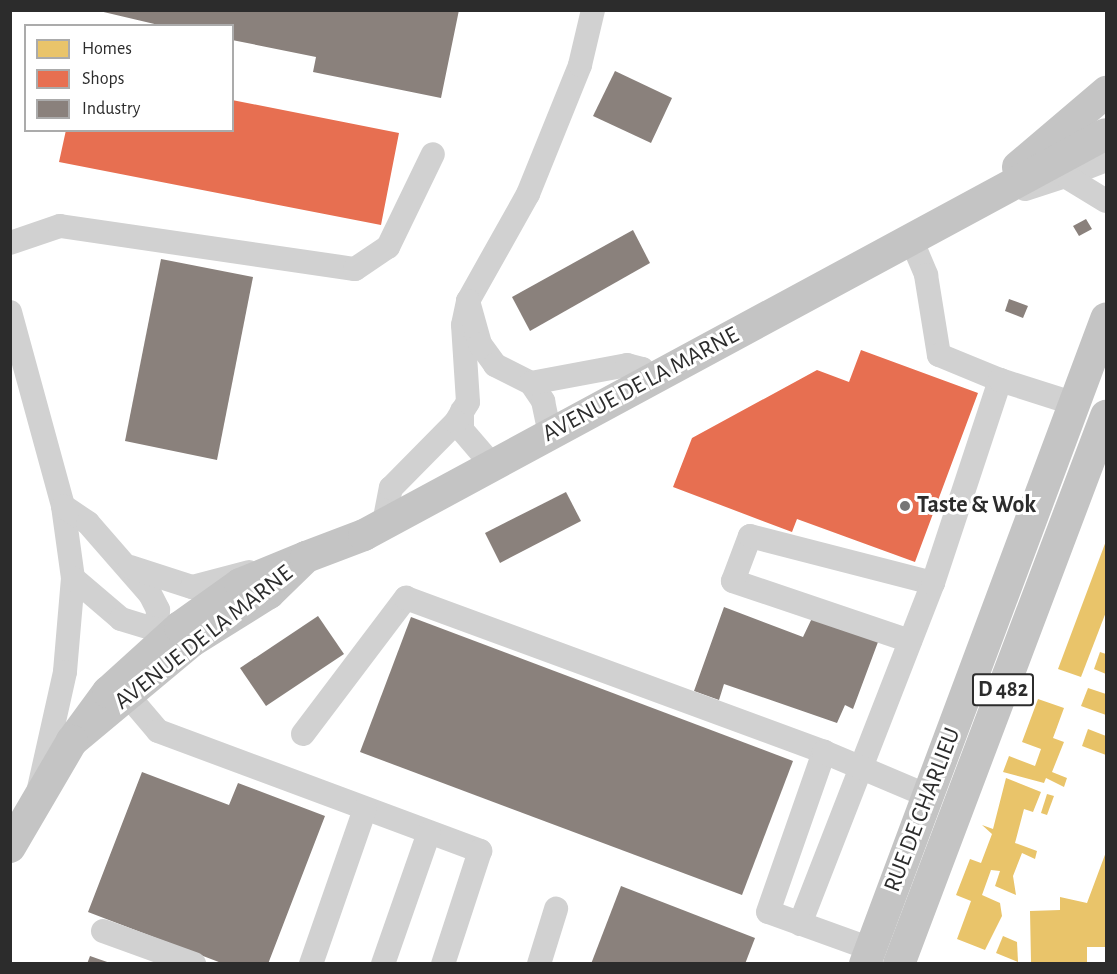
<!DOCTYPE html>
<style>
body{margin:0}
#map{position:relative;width:1117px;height:974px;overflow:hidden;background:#fff;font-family:"Alegreya Sans",sans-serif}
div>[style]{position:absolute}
.homes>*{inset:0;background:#e9c46a}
.shops>*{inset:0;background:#e76f51}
.industry>*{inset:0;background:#8a817c}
.minor>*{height:24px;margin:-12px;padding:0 12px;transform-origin:12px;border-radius:12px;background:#d1d1d1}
.major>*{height:32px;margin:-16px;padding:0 16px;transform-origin:16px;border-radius:16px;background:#c4c4c4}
.dots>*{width:16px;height:16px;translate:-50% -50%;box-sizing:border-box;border:3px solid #fff;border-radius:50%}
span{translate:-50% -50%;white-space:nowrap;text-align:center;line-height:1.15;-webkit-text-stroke:6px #fff;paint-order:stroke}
.shield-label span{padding:2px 4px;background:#fff;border:2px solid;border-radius:4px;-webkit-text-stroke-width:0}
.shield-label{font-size:22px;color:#2c2c2c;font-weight:700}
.street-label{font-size:24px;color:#2c2c2c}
.poi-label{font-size:24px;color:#2c2c2c;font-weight:700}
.left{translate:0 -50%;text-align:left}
.frame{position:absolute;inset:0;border:12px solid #2c2c2c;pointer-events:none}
.legend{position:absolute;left:24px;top:24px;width:210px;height:108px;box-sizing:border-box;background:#fff;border:2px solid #ababab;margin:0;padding:8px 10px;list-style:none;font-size:18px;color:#2c2c2c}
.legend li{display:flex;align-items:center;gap:12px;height:30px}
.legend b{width:30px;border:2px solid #ababab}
</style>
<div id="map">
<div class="homes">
<i style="clip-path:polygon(1106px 541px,1106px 612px,1081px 677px,1058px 669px)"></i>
<i style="clip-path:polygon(1100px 652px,1106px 654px,1106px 674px,1094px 669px)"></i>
<i style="clip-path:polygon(1088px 688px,1106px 694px,1106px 715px,1081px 706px)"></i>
<i style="clip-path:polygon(1038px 699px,1064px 708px,1053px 738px,1064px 742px,1052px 772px,1067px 778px,1064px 787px,1046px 778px,1044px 783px,1003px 772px,1009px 756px,1035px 766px,1041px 749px,1022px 742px)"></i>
<i style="clip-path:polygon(1088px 729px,1106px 736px,1106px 755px,1082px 746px)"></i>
<i style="clip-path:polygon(1006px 778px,1041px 792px,1033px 812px,1024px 809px,1015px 843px,1037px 851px,1035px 859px,1022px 853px,1013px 876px,1016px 895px,995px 886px,1000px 871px,991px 870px,982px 895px,1000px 903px,1002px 916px,985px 950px,957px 939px,971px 901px,956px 895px,970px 859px,981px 863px,992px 834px,982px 825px,993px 829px)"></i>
<i style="clip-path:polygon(1047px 794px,1054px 796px,1047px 815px,1041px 813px)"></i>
<i style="clip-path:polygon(1106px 852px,1106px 947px,1087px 947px,1087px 963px,1031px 962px,1030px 911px,1060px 910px,1060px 897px,1087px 903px)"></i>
<i style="clip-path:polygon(1003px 936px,1017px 942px,1018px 962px,996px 953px)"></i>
</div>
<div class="shops">
<i style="clip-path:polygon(232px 100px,399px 133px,381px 225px,59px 162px,66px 130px,232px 130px)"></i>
<i style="clip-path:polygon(861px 350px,978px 393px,915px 562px,797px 519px,792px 532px,673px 487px,692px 438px,817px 370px,849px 382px)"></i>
</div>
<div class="industry">
<i style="clip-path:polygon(95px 10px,459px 10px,441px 98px,313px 72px,316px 57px,232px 40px,232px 26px,163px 26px)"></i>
<i style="clip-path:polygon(615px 71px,672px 98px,651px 143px,593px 116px)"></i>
<i style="clip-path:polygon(1086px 219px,1092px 229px,1079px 236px,1073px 226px)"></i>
<i style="clip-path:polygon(633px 230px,650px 263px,530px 331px,512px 297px)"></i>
<i style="clip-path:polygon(161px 259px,253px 277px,217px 460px,125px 441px)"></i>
<i style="clip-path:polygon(1009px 299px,1028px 306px,1023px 318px,1005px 311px)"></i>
<i style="clip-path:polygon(566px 492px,581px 521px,500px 563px,485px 533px)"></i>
<i style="clip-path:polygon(724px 607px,803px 637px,813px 616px,878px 642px,853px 709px,845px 705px,837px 723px,724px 684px,719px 700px,694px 691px)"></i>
<i style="clip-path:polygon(318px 616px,344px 654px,266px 706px,240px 668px)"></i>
<i style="clip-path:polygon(411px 617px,793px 761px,742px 895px,360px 752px)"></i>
<i style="clip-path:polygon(142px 772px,229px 805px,238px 783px,325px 816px,268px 964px,224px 964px,88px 912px)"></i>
<i style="clip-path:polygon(621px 886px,755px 938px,745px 964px,591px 964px)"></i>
<i style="clip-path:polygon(90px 956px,110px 963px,110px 964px,87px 964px)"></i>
</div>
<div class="minor">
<i style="left:1065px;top:176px;width:44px;rotate:-21.3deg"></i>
<i style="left:1025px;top:189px;width:42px;rotate:-18deg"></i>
<i style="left:1065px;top:176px;width:48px;rotate:31.4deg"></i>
<i style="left:911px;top:239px;width:39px;rotate:67deg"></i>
<i style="left:926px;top:275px;width:81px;rotate:80.8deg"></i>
<i style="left:939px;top:355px;width:66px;rotate:22.3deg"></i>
<i style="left:10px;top:243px;width:53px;rotate:-18.8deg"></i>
<i style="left:60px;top:226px;width:298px;rotate:8.3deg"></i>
<i style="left:355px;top:269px;width:40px;rotate:-34deg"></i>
<i style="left:388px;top:247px;width:103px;rotate:-64.2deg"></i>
<i style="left:468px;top:301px;width:123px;rotate:-60.7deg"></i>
<i style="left:528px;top:194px;width:139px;rotate:-68deg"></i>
<i style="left:580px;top:65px;width:57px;rotate:-76.7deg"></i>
<i style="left:10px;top:312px;width:201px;rotate:74.7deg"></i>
<i style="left:63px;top:506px;width:73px;rotate:82.1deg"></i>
<i style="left:73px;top:578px;width:94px;rotate:94.9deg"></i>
<i style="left:65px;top:672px;width:119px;rotate:102.6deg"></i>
<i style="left:531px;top:383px;width:22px;rotate:56deg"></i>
<i style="left:543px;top:401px;width:34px;rotate:78deg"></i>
<i style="left:462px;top:411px;width:19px;rotate:90deg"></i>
<i style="left:462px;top:430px;width:46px;rotate:49.4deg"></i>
<i style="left:63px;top:506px;width:30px;rotate:34deg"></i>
<i style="left:88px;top:523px;width:94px;rotate:48.9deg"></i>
<i style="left:150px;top:594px;width:18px;rotate:63deg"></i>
<i style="left:158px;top:610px;width:47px;rotate:93.7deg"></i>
<i style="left:384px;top:523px;width:36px;rotate:-79deg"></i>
<i style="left:391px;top:488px;width:93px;rotate:-45.4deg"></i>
<i style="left:456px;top:422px;width:23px;rotate:-59deg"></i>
<i style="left:468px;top:402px;width:77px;rotate:-93.7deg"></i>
<i style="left:463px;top:325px;width:25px;rotate:-78deg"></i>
<i style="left:468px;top:301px;width:45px;rotate:74.4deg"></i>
<i style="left:480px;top:344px;width:26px;rotate:54deg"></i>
<i style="left:495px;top:365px;width:40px;rotate:26.6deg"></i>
<i style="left:531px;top:383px;width:98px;rotate:-10.6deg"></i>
<i style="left:627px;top:365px;width:16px;rotate:15deg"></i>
<i style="left:642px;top:369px;width:13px;rotate:58deg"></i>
<i style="left:130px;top:567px;width:65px;rotate:17.9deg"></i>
<i style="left:192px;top:587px;width:59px;rotate:-14.7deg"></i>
<i style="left:73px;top:578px;width:63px;rotate:40.5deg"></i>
<i style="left:121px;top:619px;width:38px;rotate:17deg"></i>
<i style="left:157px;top:630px;width:13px;rotate:-9deg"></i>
<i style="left:910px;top:641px;width:187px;rotate:-161.3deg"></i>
<i style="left:733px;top:581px;width:48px;rotate:-69.3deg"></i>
<i style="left:750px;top:536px;width:189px;rotate:14.4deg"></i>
<i style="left:130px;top:698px;width:43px;rotate:49.7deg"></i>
<i style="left:158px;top:731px;width:344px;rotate:20.4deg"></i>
<i style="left:480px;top:851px;width:119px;rotate:108.1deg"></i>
<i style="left:303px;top:734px;width:171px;rotate:-52.9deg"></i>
<i style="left:406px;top:598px;width:445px;rotate:20.2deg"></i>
<i style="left:800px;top:924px;width:366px;rotate:-68.7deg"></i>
<i style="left:933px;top:583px;width:214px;rotate:-71.7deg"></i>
<i style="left:1000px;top:380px;width:79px;rotate:17.7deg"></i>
<i style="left:103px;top:931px;width:97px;rotate:19.9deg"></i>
<i style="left:871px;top:949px;width:109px;rotate:-160.2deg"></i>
<i style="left:768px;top:912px;width:170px;rotate:-70.7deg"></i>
<i style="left:824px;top:752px;width:113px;rotate:22.9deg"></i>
<i style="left:311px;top:964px;width:164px;rotate:-70.8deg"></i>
<i style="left:383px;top:964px;width:139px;rotate:-70.7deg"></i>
<i style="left:539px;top:964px;width:58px;rotate:-72.8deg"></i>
</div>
<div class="major">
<i style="left:1018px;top:167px;width:116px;rotate:-40.4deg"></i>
<i style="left:306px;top:557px;width:52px;rotate:135.8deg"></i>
<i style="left:269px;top:593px;width:91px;rotate:148.1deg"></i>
<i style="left:192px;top:641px;width:156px;rotate:140.2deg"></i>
<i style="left:72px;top:741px;width:61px;rotate:-53.7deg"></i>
<i style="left:108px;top:692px;width:97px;rotate:-42.1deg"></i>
<i style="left:180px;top:627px;width:74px;rotate:-35.6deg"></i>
<i style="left:240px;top:584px;width:71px;rotate:-22.2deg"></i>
<i style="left:306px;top:557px;width:62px;rotate:-20.8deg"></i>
<i style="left:364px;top:535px;width:843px;rotate:-28.39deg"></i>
<i style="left:10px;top:847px;width:123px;rotate:-59.7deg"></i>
<i style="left:865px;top:964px;width:689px;rotate:-69.51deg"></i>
<i style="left:899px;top:964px;width:586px;rotate:-69.31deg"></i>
</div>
<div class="dots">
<i style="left:905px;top:506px;background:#767676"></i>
</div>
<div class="shield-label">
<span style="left:1003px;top:690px">D 482</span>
</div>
<div class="street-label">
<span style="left:641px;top:385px;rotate:-28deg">AVENUE DE LA MARNE</span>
<span style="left:204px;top:638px;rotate:-38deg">AVENUE DE LA MARNE</span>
<span style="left:923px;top:810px;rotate:-69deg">RUE DE CHARLIEU</span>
</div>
<div class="poi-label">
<span class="left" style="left:917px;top:506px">Taste &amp; Wok</span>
</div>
<div class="frame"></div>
<ul class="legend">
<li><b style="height:16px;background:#e9c46a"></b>Homes</li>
<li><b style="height:16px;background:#e76f51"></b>Shops</li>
<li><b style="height:16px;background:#8a817c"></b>Industry</li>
</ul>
</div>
